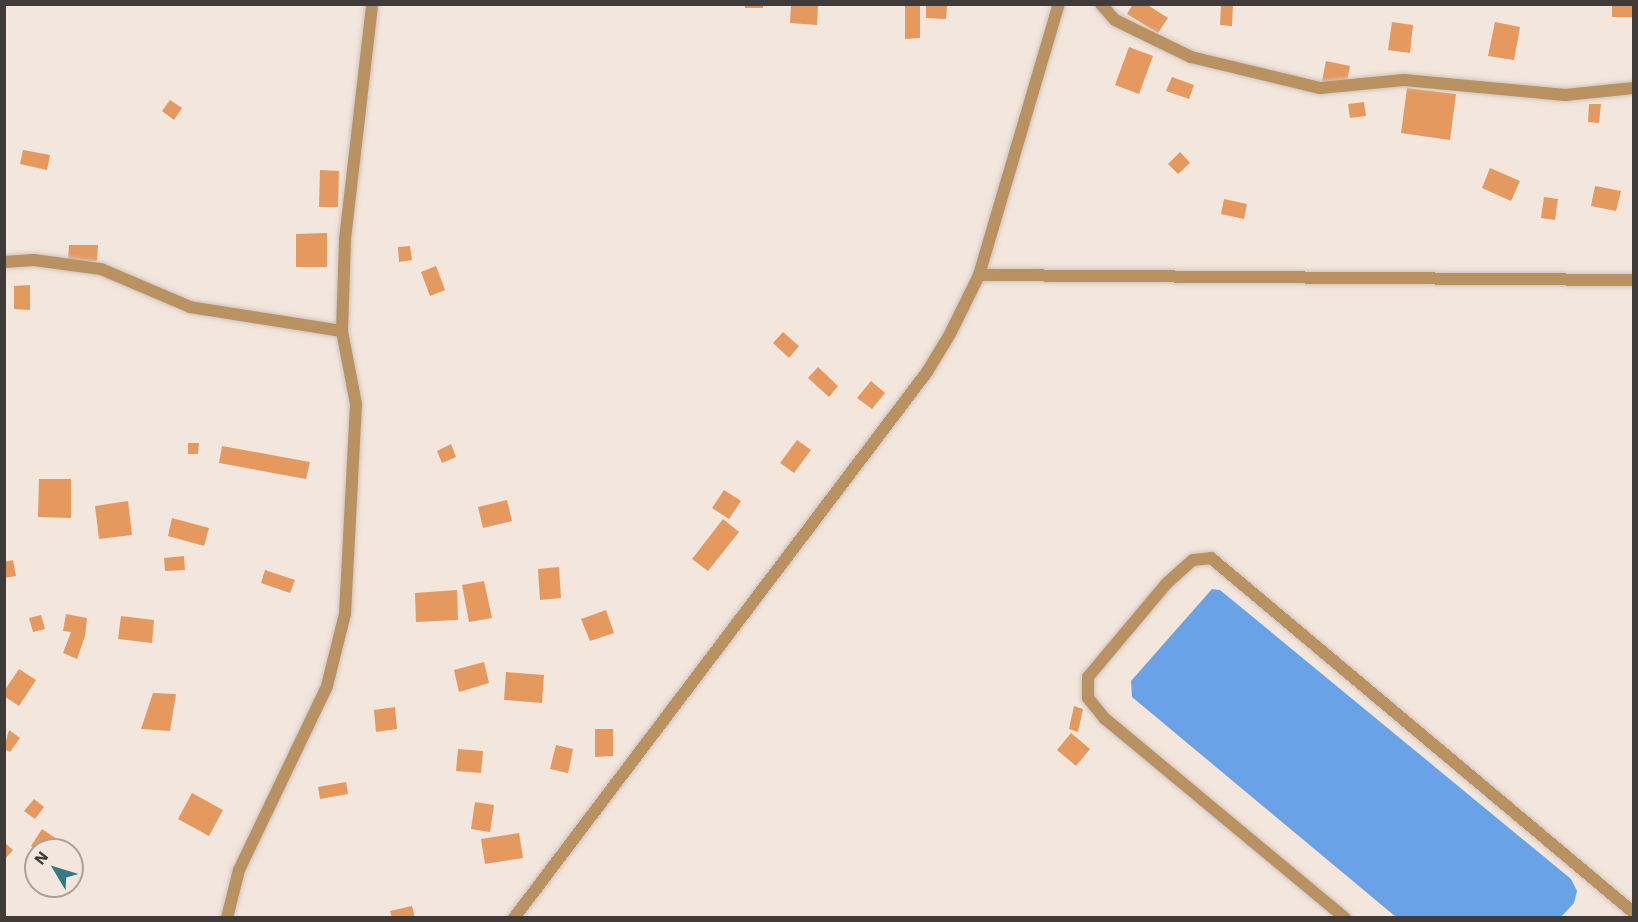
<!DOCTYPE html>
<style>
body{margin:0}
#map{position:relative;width:1638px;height:922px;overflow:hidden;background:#f3e6dd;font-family:"Work Sans",sans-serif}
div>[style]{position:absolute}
.water>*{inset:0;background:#69a2e7}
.building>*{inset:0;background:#e5995e}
.roads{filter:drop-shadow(0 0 2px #cfc4bc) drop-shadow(0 0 2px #cfc4bc)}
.service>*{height:12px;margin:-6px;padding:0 6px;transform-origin:6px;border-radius:6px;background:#ba9262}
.minor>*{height:12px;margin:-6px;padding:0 6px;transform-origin:6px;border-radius:6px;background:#ba9262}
span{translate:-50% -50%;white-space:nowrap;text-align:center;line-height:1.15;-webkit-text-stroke:6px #f3e6dd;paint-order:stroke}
.frame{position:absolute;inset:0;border:6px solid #403b38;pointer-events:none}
.north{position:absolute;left:24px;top:838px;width:60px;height:60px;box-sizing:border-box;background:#f3e6dd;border:2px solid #aba29b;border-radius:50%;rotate:308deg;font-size:16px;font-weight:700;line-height:24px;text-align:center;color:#403b38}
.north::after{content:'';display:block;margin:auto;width:21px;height:27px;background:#337a84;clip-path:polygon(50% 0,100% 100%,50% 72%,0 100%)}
</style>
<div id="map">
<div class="water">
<i style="clip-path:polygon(1212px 589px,1220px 590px,1571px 879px,1577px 891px,1574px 903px,1561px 917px,1396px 917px,1132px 697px,1131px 681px)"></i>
</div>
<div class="building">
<i style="clip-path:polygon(745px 4px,763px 4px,763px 8px,745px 8px)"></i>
<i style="clip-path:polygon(791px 4px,818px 4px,817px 25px,790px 23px)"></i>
<i style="clip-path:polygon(905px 4px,920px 4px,920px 38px,905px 39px)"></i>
<i style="clip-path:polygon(926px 4px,947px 4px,946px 19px,926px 18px)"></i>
<i style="clip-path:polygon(1133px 4px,1146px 4px,1168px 18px,1158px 33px,1127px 14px)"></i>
<i style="clip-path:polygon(1221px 4px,1233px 4px,1232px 26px,1220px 25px)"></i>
<i style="clip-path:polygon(1612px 4px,1634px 4px,1634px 17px,1612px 17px)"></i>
<i style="clip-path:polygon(1392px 22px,1413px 25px,1410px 53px,1388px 50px)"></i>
<i style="clip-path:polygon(1495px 22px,1520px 27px,1514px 60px,1488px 56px)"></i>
<i style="clip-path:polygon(1129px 47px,1153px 56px,1139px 94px,1115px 85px)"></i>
<i style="clip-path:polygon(1326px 61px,1350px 66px,1346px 86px,1322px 81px)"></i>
<i style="clip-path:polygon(1172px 77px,1194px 85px,1189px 99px,1166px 91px)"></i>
<i style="clip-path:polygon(1407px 88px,1456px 94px,1450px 140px,1401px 133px)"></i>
<i style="clip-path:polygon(170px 100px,182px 108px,174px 120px,162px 111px)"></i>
<i style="clip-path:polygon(1364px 102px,1366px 116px,1350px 118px,1348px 104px)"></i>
<i style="clip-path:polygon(1589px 104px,1601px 104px,1599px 123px,1588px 122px)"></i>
<i style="clip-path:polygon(23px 150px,50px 155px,47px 170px,20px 164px)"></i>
<i style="clip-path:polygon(1180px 152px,1190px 163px,1178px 174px,1168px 164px)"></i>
<i style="clip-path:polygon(1490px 168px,1520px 181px,1511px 201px,1482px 188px)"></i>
<i style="clip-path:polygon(320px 170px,339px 171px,338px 207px,319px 207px)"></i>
<i style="clip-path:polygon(1595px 186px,1621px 191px,1616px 211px,1591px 206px)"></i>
<i style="clip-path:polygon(1544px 197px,1558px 199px,1555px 220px,1541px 218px)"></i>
<i style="clip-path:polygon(1224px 199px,1247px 204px,1244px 219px,1221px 214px)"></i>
<i style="clip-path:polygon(327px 233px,327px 267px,296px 267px,296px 234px)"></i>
<i style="clip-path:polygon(69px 245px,98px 245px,97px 261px,68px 261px)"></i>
<i style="clip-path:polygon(410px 246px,412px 260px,399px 262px,398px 247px)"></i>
<i style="clip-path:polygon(436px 266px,445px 290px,430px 296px,421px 272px)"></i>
<i style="clip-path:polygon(30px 285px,30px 310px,14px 309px,14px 286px)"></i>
<i style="clip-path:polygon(783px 332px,799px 346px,789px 358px,773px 343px)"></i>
<i style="clip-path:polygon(818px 367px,838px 386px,829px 397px,808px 378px)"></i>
<i style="clip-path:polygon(871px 381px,885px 393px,872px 409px,857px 398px)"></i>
<i style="clip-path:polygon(797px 440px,811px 450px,794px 473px,780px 463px)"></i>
<i style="clip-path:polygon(188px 443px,199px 443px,198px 454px,188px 454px)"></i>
<i style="clip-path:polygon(451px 444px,456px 457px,442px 463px,437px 451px)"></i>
<i style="clip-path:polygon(222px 446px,310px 462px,306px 479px,219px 463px)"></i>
<i style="clip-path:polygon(39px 479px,71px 479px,71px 518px,38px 517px)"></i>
<i style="clip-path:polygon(724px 490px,741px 501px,729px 519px,712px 508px)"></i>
<i style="clip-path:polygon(507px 500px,512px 521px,483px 528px,478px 507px)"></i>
<i style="clip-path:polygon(128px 501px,132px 535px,99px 539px,95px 506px)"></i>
<i style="clip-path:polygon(172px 518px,209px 528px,204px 546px,168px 536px)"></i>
<i style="clip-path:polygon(723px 519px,739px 532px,708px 571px,692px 559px)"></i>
<i style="clip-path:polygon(184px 556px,185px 570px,165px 571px,164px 558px)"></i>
<i style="clip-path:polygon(13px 560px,16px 576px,4px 578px,4px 562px)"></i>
<i style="clip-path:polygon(559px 567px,561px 598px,540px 600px,538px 569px)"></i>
<i style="clip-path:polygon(265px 570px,295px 580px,290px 593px,261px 583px)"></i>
<i style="clip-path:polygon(484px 581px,492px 618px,469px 622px,462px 585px)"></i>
<i style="clip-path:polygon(457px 590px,458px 620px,416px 622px,415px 593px)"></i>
<i style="clip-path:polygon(606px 610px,614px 633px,590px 641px,581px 619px)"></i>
<i style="clip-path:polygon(66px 614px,87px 618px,85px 636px,77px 659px,63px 653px,71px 632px,63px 631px)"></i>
<i style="clip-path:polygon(41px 615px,45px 629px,33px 632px,29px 618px)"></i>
<i style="clip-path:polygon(121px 616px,154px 620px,152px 643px,118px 639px)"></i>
<i style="clip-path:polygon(484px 662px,489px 683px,459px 692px,454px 670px)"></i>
<i style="clip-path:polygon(19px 669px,36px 680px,19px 706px,4px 696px,4px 691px)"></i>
<i style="clip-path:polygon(506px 672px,544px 675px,542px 703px,504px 700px)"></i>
<i style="clip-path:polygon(153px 693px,176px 694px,170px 731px,141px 729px)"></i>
<i style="clip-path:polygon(1074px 706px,1083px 709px,1078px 732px,1069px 729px)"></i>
<i style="clip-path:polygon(395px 707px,397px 729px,376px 732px,374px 710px)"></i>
<i style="clip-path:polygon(595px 729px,613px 729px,613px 756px,595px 757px)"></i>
<i style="clip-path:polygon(9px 730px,20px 738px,10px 752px,4px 749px)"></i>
<i style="clip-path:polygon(1071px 733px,1090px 749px,1076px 766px,1057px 750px)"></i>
<i style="clip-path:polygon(556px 745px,573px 749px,568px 773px,550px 769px)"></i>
<i style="clip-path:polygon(458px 749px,483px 751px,481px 773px,456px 771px)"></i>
<i style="clip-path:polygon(346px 782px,348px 794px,320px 799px,318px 787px)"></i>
<i style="clip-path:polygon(192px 793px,223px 810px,209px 836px,178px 819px)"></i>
<i style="clip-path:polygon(34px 799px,44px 807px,35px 819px,24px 811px)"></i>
<i style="clip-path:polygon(475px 802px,494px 805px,490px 832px,471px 829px)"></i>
<i style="clip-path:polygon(42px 829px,63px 843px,58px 850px,36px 850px,31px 846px)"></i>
<i style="clip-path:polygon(519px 833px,523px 858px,485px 864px,481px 839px)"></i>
<i style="clip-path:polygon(4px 842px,13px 850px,4px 860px)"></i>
<i style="clip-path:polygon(412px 906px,415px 918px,392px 918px,390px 911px)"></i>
</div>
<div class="roads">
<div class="service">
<i style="left:1345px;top:918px;width:312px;rotate:-140.3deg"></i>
<i style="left:1105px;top:719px;width:27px;rotate:-129deg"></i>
<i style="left:1088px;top:698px;width:21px;rotate:-90deg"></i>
<i style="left:1088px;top:677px;width:121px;rotate:-50deg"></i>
<i style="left:1166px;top:584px;width:36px;rotate:-42deg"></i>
<i style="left:1193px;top:560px;width:18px;rotate:-6deg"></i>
<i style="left:1211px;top:558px;width:552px;rotate:40deg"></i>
</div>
<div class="minor">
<i style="left:1101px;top:4px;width:21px;rotate:49deg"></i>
<i style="left:1115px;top:20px;width:85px;rotate:26deg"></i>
<i style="left:1191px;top:57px;width:133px;rotate:13.5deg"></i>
<i style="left:1320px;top:88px;width:84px;rotate:-5.4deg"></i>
<i style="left:1404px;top:80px;width:162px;rotate:5.3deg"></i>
<i style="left:1565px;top:95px;width:69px;rotate:-5.8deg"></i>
<i style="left:4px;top:262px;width:30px;rotate:-4deg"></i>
<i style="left:34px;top:260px;width:68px;rotate:7.7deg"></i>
<i style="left:101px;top:269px;width:97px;rotate:23.1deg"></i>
<i style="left:190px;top:307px;width:154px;rotate:9deg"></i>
<i style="left:979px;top:275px;width:655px;rotate:0.44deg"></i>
<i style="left:227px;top:918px;width:49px;rotate:-76deg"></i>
<i style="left:239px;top:870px;width:204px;rotate:-64.4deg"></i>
<i style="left:327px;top:686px;width:74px;rotate:-76deg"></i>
<i style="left:345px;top:614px;width:210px;rotate:-87deg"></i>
<i style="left:356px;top:404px;width:74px;rotate:-100.9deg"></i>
<i style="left:342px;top:331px;width:92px;rotate:-88.1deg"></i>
<i style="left:345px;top:239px;width:237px;rotate:-83.4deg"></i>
<i style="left:514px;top:918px;width:685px;rotate:-52.9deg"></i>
<i style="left:927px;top:372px;width:44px;rotate:-58.8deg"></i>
<i style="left:950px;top:334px;width:66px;rotate:-63.8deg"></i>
<i style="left:979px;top:275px;width:283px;rotate:-73.6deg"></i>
</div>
</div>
<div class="frame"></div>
<div class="north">N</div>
</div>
